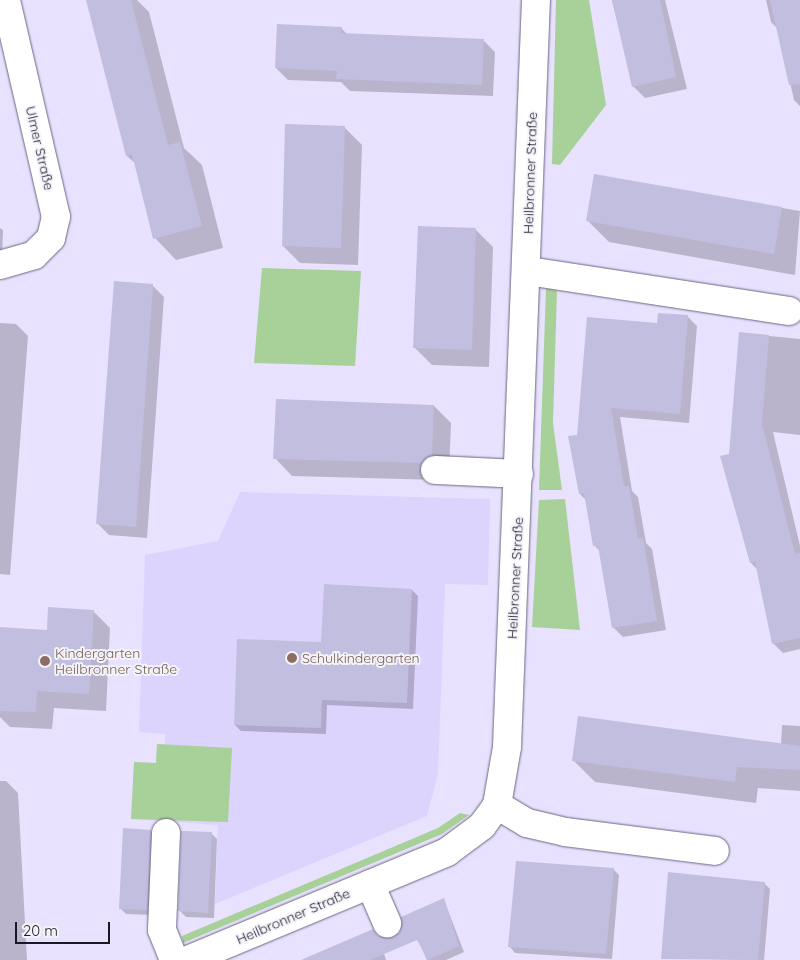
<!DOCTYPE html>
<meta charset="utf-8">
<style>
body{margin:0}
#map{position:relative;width:800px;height:960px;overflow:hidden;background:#e8e2fe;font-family:Quicksand,sans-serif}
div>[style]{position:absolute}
.built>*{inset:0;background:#ddd4fe}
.green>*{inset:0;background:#a7d198}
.shadow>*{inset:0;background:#0003}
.building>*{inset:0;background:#c2bedf}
.roads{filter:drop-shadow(0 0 1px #6c6583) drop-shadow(0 0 1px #6c6583)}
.minor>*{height:28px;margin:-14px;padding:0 14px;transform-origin:14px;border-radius:14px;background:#fff}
.dots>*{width:14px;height:14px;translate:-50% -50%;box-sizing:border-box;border:2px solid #f4f3fa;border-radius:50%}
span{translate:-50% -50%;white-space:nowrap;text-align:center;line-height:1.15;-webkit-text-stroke:4px #f4f3fa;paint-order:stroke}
.street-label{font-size:14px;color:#1a1824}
.education-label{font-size:14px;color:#785e54}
.left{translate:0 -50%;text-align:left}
.scale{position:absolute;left:15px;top:922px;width:95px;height:22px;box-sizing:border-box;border:2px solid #1a1824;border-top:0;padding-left:6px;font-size:15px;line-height:18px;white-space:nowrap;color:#1a1824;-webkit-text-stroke:4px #f4f3fa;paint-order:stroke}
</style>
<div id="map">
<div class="built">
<i style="clip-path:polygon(240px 492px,490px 499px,488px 585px,445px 584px,438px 774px,427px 816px,215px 904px,218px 825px,131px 819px,134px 762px,156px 763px,157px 744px,165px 744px,165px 734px,139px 732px,145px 555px,218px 541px)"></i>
</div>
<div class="green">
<i style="clip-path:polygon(556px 0,589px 0,606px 105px,560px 165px,552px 164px)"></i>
<i style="clip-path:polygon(262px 268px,361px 271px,355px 366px,254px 363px)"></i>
<i style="clip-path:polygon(546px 288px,557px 291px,553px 423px,562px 490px,539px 490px)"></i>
<i style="clip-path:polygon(565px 499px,580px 630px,532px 627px,539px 500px)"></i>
<i style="clip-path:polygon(157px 744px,232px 748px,228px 822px,131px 819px,134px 762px,156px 763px)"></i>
<i style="clip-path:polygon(460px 813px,469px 815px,442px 834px,183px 943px,182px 936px,438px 828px)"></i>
</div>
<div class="shadow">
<i style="clip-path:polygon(87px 0,137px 0,149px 12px,184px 148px,202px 165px,223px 248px,176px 260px,155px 238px,136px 164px,127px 156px)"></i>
<i style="clip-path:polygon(612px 0,655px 0,676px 83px,658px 0,665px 0,687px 89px,645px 98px,633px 86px)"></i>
<i style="clip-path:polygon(766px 0,800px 0,800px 106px,794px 100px,778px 29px,771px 22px)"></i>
<i style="clip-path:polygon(341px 28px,348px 35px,483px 40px,495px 52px,493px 96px,350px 91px,341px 82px,288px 80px,276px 68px)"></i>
<i style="clip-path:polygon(344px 127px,362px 145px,358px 265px,300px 263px,283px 246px)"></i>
<i style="clip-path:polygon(595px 176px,800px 211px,795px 275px,609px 242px,588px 221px)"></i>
<i style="clip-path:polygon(0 228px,3px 230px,2px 257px,0 257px)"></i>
<i style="clip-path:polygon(476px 230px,493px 247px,489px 367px,432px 365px,415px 348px)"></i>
<i style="clip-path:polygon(152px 285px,164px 297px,147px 538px,109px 535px,97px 523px)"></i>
<i style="clip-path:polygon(687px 316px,697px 326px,689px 423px,620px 417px,632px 491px,638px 497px,646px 543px,652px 549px,666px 630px,623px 637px,613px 627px,600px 551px,595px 546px,586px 500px,580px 494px,578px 436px,659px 325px)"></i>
<i style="clip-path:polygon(0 323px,16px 324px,28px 336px,10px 575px,0 574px)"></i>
<i style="clip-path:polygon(740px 333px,800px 339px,800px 435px,773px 432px,800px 546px,800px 649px,783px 653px,773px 643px,758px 570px,751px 563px,730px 455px)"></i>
<i style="clip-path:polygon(434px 406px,451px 423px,449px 472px,439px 480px,292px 476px,275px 458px)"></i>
<i style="clip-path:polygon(412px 590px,418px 596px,413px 709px,327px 705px,326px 734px,241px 731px,235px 725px,323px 644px)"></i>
<i style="clip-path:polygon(93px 611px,110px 628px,106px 711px,54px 708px,52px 729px,10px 727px,0 717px,0 628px,48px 631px)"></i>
<i style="clip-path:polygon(782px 725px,800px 726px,800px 791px,758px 788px,756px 803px,595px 782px,573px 760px,781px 744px)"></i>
<i style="clip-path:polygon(0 781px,6px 781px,18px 793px,27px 960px,0 960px)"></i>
<i style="clip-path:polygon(151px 831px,156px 837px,153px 915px,126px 914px,121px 909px)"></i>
<i style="clip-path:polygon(211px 833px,217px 839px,214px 918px,186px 917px,180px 911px)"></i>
<i style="clip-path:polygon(613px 869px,619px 875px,612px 959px,515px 953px,510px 947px)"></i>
<i style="clip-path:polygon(764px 883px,770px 889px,764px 960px,662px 958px)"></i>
<i style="clip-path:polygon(444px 900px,464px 952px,446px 960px,427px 960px,407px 916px)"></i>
<i style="clip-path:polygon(380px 940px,386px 960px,340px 960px)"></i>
</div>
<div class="building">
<i style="clip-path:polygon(86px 0,131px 0,168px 145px,180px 142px,202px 226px,153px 239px,132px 154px,126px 156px)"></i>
<i style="clip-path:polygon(612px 0,660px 0,676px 77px,632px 87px)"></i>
<i style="clip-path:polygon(770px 0,800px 0,800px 84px,789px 85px)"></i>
<i style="clip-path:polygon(277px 24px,342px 27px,341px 33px,484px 39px,482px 85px,336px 79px,337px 71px,275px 68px)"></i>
<i style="clip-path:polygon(285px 124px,345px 126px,341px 248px,282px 246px)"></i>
<i style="clip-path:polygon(594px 174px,782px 207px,774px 254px,586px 221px)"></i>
<i style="clip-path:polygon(418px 226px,476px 228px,472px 350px,413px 348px)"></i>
<i style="clip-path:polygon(114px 281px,153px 284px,136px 527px,96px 524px)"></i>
<i style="clip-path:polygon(658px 313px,688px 315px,680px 414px,611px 408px,624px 486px,629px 486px,638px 539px,643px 538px,657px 621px,612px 628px,598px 546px,593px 546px,584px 493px,579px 494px,568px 436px,577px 435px,587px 317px,657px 323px)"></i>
<i style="clip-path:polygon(739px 332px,769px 335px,762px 424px,795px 554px,800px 553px,800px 638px,772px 644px,755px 562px,750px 563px,720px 456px,729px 454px)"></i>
<i style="clip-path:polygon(276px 399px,434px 405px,432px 455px,421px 463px,273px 459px)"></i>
<i style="clip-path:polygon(324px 584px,412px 589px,407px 703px,322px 700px,321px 728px,234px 725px,237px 639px,321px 642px)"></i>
<i style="clip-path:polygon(48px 607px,94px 610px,89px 694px,37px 691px,36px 712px,0 711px,0 627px,47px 630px)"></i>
<i style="clip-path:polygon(578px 716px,800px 746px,800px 770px,737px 767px,735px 782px,572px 761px)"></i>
<i style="clip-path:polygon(123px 828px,151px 830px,147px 910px,119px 909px)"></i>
<i style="clip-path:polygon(181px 831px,212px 832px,208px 913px,178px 911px)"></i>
<i style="clip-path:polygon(516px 861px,614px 868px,606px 954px,508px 947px)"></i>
<i style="clip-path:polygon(668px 872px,765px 882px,758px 960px,661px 959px)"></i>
<i style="clip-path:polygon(444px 898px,459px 946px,428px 960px,417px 940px,370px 960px,301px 960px,373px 929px,378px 936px,393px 937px,400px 932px,401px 917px)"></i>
</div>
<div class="roads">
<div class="minor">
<i style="left:0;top:265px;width:35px;rotate:-16deg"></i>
<i style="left:34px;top:255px;width:24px;rotate:-45deg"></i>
<i style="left:51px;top:238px;width:22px;rotate:-77deg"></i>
<i style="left:56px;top:217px;width:223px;rotate:-103deg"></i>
<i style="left:528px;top:271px;width:264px;rotate:8.7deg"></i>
<i style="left:435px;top:470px;width:84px;rotate:2.7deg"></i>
<i style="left:497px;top:805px;width:35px;rotate:31deg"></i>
<i style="left:527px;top:823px;width:39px;rotate:13deg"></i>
<i style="left:565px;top:832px;width:151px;rotate:7.2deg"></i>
<i style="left:166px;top:833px;width:97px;rotate:92.4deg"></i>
<i style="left:162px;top:930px;width:32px;rotate:68deg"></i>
<i style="left:370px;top:884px;width:43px;rotate:66.4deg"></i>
<i style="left:188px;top:960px;width:281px;rotate:-22.6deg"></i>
<i style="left:447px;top:852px;width:44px;rotate:-36.6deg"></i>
<i style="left:482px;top:826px;width:26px;rotate:-54deg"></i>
<i style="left:497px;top:805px;width:59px;rotate:-80.2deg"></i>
<i style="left:507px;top:747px;width:748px;rotate:-87.78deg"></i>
</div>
</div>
<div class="dots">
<i style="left:292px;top:658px;background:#8d6e63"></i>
<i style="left:45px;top:661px;background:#8d6e63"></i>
</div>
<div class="street-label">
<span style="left:40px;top:148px;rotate:77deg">Ulmer Straße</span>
<span style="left:530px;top:173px;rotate:-88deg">Heilbronner Straße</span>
<span style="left:515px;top:578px;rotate:-87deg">Heilbronner Straße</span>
<span style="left:293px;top:916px;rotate:-23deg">Heilbronner Straße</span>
</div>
<div class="education-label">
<span class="left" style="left:55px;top:661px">Kindergarten<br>Heilbronner Straße</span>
<span class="left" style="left:302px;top:658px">Schulkindergarten</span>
</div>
<div class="scale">20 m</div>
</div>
